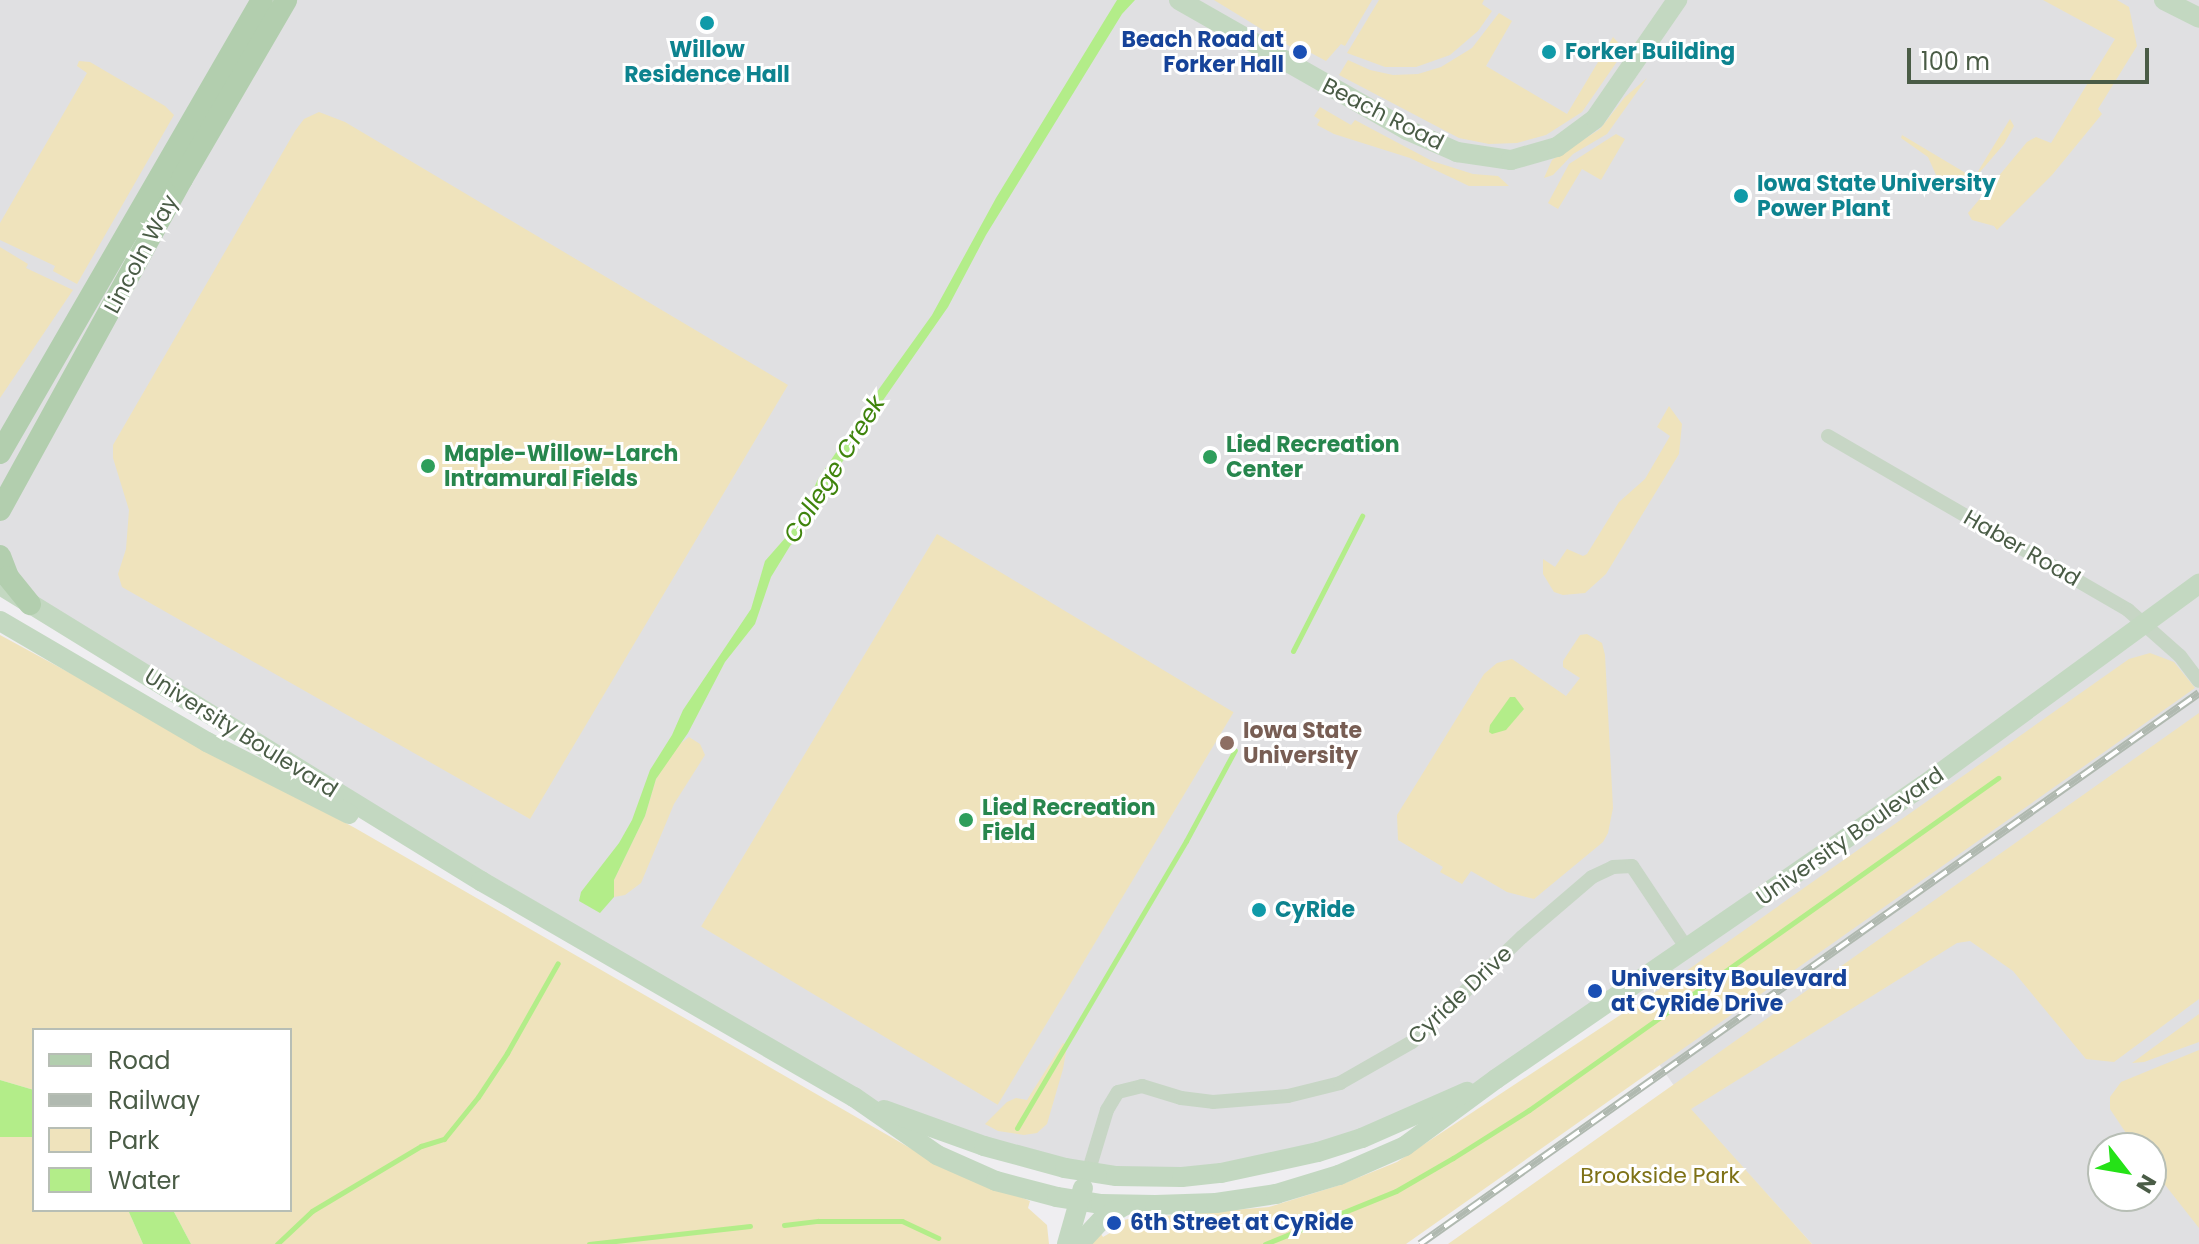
<!DOCTYPE html>
<style>
body{margin:0}
#map{position:relative;width:2199px;height:1244px;overflow:hidden;background:#efeef1;font-family:Poppins,sans-serif}
div>[style]{position:absolute}
[style*='--x']{left:calc(var(--x)*1px);top:calc(var(--y)*1px);width:calc(var(--w)*1px);rotate:calc(var(--a)*1deg)}
.education>*{inset:0;background:#e0e0e2}
.green>*{inset:0;background:#efe3bc;transform-origin:0 0}
.water>*{inset:0;background:#b3ed89}
.stream>*{height:5px;margin:-2.5px;padding:0 2.5px;transform-origin:2.5px;border-radius:2.5px;background:#b3ed89}
.street>*{height:14px;margin:-7px;padding:0 7px;transform-origin:7px;border-radius:7px;background:#c7d6c5}
.secondary>*{height:20px;margin:-10px;padding:0 10px;transform-origin:10px;border-radius:10px;background:#c3d8c1}
.primary>*{height:22px;margin:-11px;padding:0 11px;transform-origin:11px;border-radius:11px;background:#b2ceae}
.rail>*{height:8px;margin-top:-4px;transform-origin:0;background:repeating-linear-gradient(90deg,#fff 0 15px,#b0b9b0 0 30px);box-sizing:border-box;border-block:2px solid #b0b9b0}
.dots>*{width:22px;height:22px;translate:-50% -50%;box-sizing:border-box;border:4px solid #fff;border-radius:50%}
span{translate:-50% -50%;white-space:nowrap;text-align:center;line-height:1.15;-webkit-text-stroke:6px #fff;paint-order:stroke}
.transit-label{font-size:22px;color:#164399;font-weight:700}
.right{translate:-100% -50%;text-align:right}
.left{translate:0 -50%;text-align:left}
.culture-label{font-size:22px;color:#0d838f;font-weight:700}
.street-label{font-size:22px;color:#4a5c46}
.leisure-label{font-size:22px;color:#27864d;font-weight:700}
.education-label{font-size:22px;color:#785e54;font-weight:700}
.park-label{font-size:22px;color:#7e7116}
.water-label{font-size:24px;color:#3f840c;font-style:italic}
.legend{position:absolute;left:32px;top:1028px;width:260px;height:184px;box-sizing:border-box;background:#fff;border:2px solid #b7beb5;margin:0;padding:10px 14px;list-style:none;font-size:24px;color:#4a5c46}
.legend li{display:flex;align-items:center;gap:16px;height:40px}
.legend b{width:40px;border:2px solid #b7beb5}
.north{position:absolute;left:2087px;top:1132px;width:80px;height:80px;box-sizing:border-box;background:#fff;border:2px solid #b7beb5;border-radius:50%;rotate:121deg;font-size:22px;font-weight:700;line-height:32px;text-align:center;color:#4a5c46}
.north::after{content:'';display:block;margin:auto;width:28px;height:36px;background:#25e217;clip-path:polygon(50% 0,100% 100%,50% 72%,0 100%)}
.scale{position:absolute;left:1907px;top:48px;width:242px;height:36px;box-sizing:border-box;border:4px solid #4a5c46;border-top:0;padding-left:10px;font-size:24px;line-height:28px;white-space:nowrap;color:#4a5c46;-webkit-text-stroke:6px #fff;paint-order:stroke}
</style>
<div id="map">
<div class="education">
<i style="clip-path:polygon(evenodd,0 0,2199px 0,2199px 1244px,1812px 1244px,1690px 1109px,1615px 1000px,1496px 1079px,1318px 1152px,1116px 1176px,893px 1113px,0 585px,0 0,2103px 1148px,2151px 1148px,2151px 1196px,2103px 1196px,2103px 1148px)"></i>
</div>
<div class="green">
<i style="clip-path:polygon(1214px 0,1372px 0,1345px 46px,1341px 44px,1326px 61px,1302px 48px,1299px 52px)"></i>
<i style="clip-path:polygon(1379px 0,1484px 0,1482px 4px,1492px 11px,1478px 31px,1450px 55px,1416px 67px,1385px 67px,1347px 53px)"></i>
<i style="clip-path:polygon(2043px 0,2117px 0,2129px 7px,2137px 46px,2098px 109px,2102px 114px,2052px 175px,1997px 230px,1994px 226px,1972px 220px,1968px 213px,2027px 142px,2036px 137px,2051px 143px,2115px 39px)"></i>
<i style="clip-path:polygon(1499px 13px,1512px 21px,1486px 66px,1567px 114px,1613px 37px,1625px 50px,1582px 112px,1546px 135px,1517px 143px,1489px 144px,1459px 138px,1339px 75px,1348px 60px,1370px 70px,1393px 75px,1418px 74px,1441px 67px,1472px 48px)"></i>
<i style="clip-path:polygon(79px 61px,90px 62px,165px 106px,174px 115px,77px 284px,53px 271px,55px 266px,0 240px,0 223px,87px 73px,77px 66px)"></i>
<i style="clip-path:polygon(1647px 78px,1607px 134px,1573px 154px,1553px 175px,1544px 178px,1552px 160px,1600px 129px,1625px 97px)"></i>
<i style="clip-path:polygon(1320px 107px,1351px 125px,1355px 120px,1432px 161px,1473px 174px,1498px 176px,1509px 186px,1469px 186px,1410px 158px,1334px 134px,1317px 125px,1320px 120px,1314px 116px)"></i>
<i style="clip-path:polygon(319px 112px,345px 122px,788px 385px,530px 819px,122px 587px,118px 574px,126px 549px,129px 510px,113px 458px,113px 445px,295px 131px,304px 119px)"></i>
<i style="clip-path:polygon(2010px 119px,2014px 126px,2004px 144px,1974px 179px,1959px 190px,1941px 186px,1928px 157px,1901px 138px,1902px 135px,1974px 178px)"></i>
<i style="clip-path:polygon(1616px 134px,1625px 139px,1601px 180px,1582px 169px,1558px 209px,1548px 203px,1569px 164px)"></i>
<i style="clip-path:polygon(0 247px,28px 264px,26px 268px,73px 290px,0 398px)"></i>
<i style="clip-path:polygon(1669px 406px,1682px 424px,1679px 454px,1606px 574px,1585px 593px,1563px 595px,1554px 592px,1543px 574px,1543px 559px,1555px 567px,1567px 549px,1583px 556px,1587px 554px,1619px 502px,1645px 479px,1670px 436px,1657px 427px)"></i>
<i style="left:937px;top:534px;width:346px;height:458px;rotate:31deg"></i>
<i style="clip-path:polygon(1587px 634px,1602px 643px,1605px 655px,1613px 808px,1608px 833px,1603px 842px,1534px 899px,1507px 892px,1471px 871px,1462px 884px,1440px 872px,1443px 867px,1398px 840px,1397px 815px,1484px 674px,1497px 663px,1512px 659px,1566px 696px,1580px 678px,1563px 667px,1563px 661px,1580px 635px)"></i>
<i style="clip-path:polygon(0 635px,355px 828px,936px 1163px,1030px 1201px,1028px 1208px,1047px 1225px,1049px 1244px,191px 1244px,173px 1210px,290px 1210px,290px 1030px,34px 1030px,34px 1090px,0 1080px)"></i>
<i style="clip-path:polygon(2150px 653px,2174px 662px,2195px 688px,1406px 1244px,1089px 1244px,1099px 1231px,1103px 1237px,1115px 1230px,1113px 1223px,1128px 1219px,1269px 1207px,1340px 1185px,1397px 1162px,1672px 981px,2129px 659px)"></i>
<i style="clip-path:polygon(2199px 713px,2199px 999px,2114px 1062px,2086px 1059px,2013px 971px,1970px 941px,1957px 943px,1691px 1109px,1812px 1244px,1448px 1244px)"></i>
<i style="clip-path:polygon(689px 737px,700px 744px,705px 755px,674px 804px,641px 883px,625px 895px,614px 897px,614px 880px,645px 816px,656px 779px,676px 747px)"></i>
<i style="clip-path:polygon(2199px 1014px,2199px 1042px,2144px 1062px,2132px 1063px)"></i>
<i style="clip-path:polygon(1063px 1043px,1067px 1046px,1063px 1069px,1047px 1124px,1037px 1133px,1024px 1135px,998px 1131px,985px 1124px,1007px 1102px,1016px 1098px,1027px 1100px)"></i>
<i style="clip-path:polygon(2199px 1050px,2199px 1228px,2151px 1167px,2151px 1148px,2136px 1148px,2110px 1109px,2110px 1097px,2121px 1082px)"></i>
<i style="clip-path:polygon(11px 1135px,34px 1137px,34px 1210px,128px 1210px,143px 1244px,0 1244px,0 1137px)"></i>
</div>
<div class="water">
<i style="clip-path:polygon(1117px 0,1135px 0,1122px 14px,986px 235px,948px 307px,870px 419px,861px 414px,932px 315px,996px 198px)"></i>
<i style="clip-path:polygon(857px 421px,865px 426px,829px 483px,808px 527px,790px 546px,771px 577px,755px 624px,725px 662px,688px 733px,656px 779px,645px 816px,614px 880px,614px 897px,600px 913px,579px 901px,581px 892px,619px 843px,632px 820px,650px 770px,672px 735px,683px 710px,751px 609px,765px 561px,801px 520px,817px 481px)"></i>
<i style="clip-path:polygon(1510px 697px,1515px 697px,1524px 709px,1506px 730px,1492px 734px,1489px 732px,1490px 725px)"></i>
<i style="clip-path:polygon(0 1080px,34px 1090px,34px 1137px,0 1137px)"></i>
<i style="clip-path:polygon(128px 1210px,173px 1210px,191px 1244px,143px 1244px)"></i>
</div>
<div class="stream">
<i style="--x:857;--y:429;--w:22;--a:-56"></i>
<i style="--x:1293;--y:651;--w:152;--a:-62.9"></i>
<i style="--x:1017;--y:1128;--w:333;--a:-59.5"></i>
<i style="--x:1186;--y:841;--w:103;--a:-61.7"></i>
<i style="--x:784;--y:1225;--w:34;--a:-7"></i>
<i style="--x:818;--y:1221;--w:84;--a:0"></i>
<i style="--x:902;--y:1221;--w:40;--a:25"></i>
<i style="--x:277;--y:1244;--w:48;--a:-43.3"></i>
<i style="--x:312;--y:1211;--w:127;--a:-30.8"></i>
<i style="--x:421;--y:1146;--w:24;--a:-17"></i>
<i style="--x:444;--y:1139;--w:54;--a:-51"></i>
<i style="--x:478;--y:1097;--w:53;--a:-56.6"></i>
<i style="--x:507;--y:1053;--w:103;--a:-60.5"></i>
<i style="--x:589;--y:1244;--w:162;--a:-6.4"></i>
<i style="--x:1265;--y:1244;--w:141;--a:-22"></i>
<i style="--x:1396;--y:1191;--w:66;--a:-30.1"></i>
<i style="--x:1453;--y:1158;--w:90;--a:-32.3"></i>
<i style="--x:1529;--y:1110;--w:575;--a:-35.29"></i>
</div>
<div class="street">
<i style="--x:1828;--y:436;--w:347;--a:30.1"></i>
<i style="--x:2128;--y:610;--w:69;--a:41.5"></i>
<i style="--x:2180;--y:656;--w:31;--a:53"></i>
<i style="--x:1088;--y:1173;--w:66;--a:-73.2"></i>
<i style="--x:1107;--y:1110;--w:21;--a:-59"></i>
<i style="--x:1118;--y:1092;--w:25;--a:-14"></i>
<i style="--x:1142;--y:1086;--w:41;--a:17.1"></i>
<i style="--x:1181;--y:1098;--w:32;--a:7"></i>
<i style="--x:1213;--y:1102;--w:75;--a:-4.6"></i>
<i style="--x:1288;--y:1096;--w:54;--a:-14"></i>
<i style="--x:1340;--y:1083;--w:83;--a:-29.7"></i>
<i style="--x:1412;--y:1042;--w:152;--a:-43.7"></i>
<i style="--x:1522;--y:937;--w:92;--a:-40.6"></i>
<i style="--x:1592;--y:877;--w:23;--a:-25"></i>
<i style="--x:1613;--y:867;--w:19;--a:-3"></i>
<i style="--x:1632;--y:866;--w:101;--a:56.3"></i>
</div>
<div class="secondary">
<i style="--x:1179;--y:0;--w:262;--a:29.7"></i>
<i style="--x:1407;--y:130;--w:55;--a:23.7"></i>
<i style="--x:1457;--y:152;--w:55;--a:8.4"></i>
<i style="--x:1511;--y:160;--w:48;--a:-15.8"></i>
<i style="--x:1557;--y:147;--w:47;--a:-36.4"></i>
<i style="--x:1595;--y:119;--w:145;--a:-55.4"></i>
<i style="--x:2164;--y:0;--w:39;--a:27"></i>
<i style="--x:0;--y:585;--w:565;--a:31.61"></i>
<i style="--x:481;--y:881;--w:431;--a:30.1"></i>
<i style="--x:854;--y:1097;--w:101;--a:34.9"></i>
<i style="--x:937;--y:1155;--w:64;--a:23.8"></i>
<i style="--x:996;--y:1181;--w:63;--a:14.7"></i>
<i style="--x:1057;--y:1197;--w:45;--a:9"></i>
<i style="--x:1101;--y:1204;--w:54;--a:1.1"></i>
<i style="--x:1155;--y:1205;--w:61;--a:-1.9"></i>
<i style="--x:1216;--y:1203;--w:61;--a:-8.5"></i>
<i style="--x:1276;--y:1194;--w:66;--a:-16.8"></i>
<i style="--x:1339;--y:1175;--w:72;--a:-23.7"></i>
<i style="--x:1405;--y:1146;--w:113;--a:-36.4"></i>
<i style="--x:1496;--y:1079;--w:519;--a:-34.49"></i>
<i style="--x:1924;--y:785;--w:341;--a:-36.2"></i>
<i style="--x:0;--y:621;--w:240;--a:30.3"></i>
<i style="--x:207;--y:742;--w:159;--a:26.9"></i>
<i style="--x:884;--y:1110;--w:106;--a:19.8"></i>
<i style="--x:984;--y:1146;--w:84;--a:15.2"></i>
<i style="--x:1065;--y:1168;--w:52;--a:8.9"></i>
<i style="--x:1116;--y:1176;--w:66;--a:0.9"></i>
<i style="--x:1182;--y:1177;--w:39;--a:-6"></i>
<i style="--x:1221;--y:1173;--w:99;--a:-12.2"></i>
<i style="--x:1318;--y:1152;--w:46;--a:-17.7"></i>
<i style="--x:1362;--y:1138;--w:115;--a:-23.7"></i>
<i style="--x:1067;--y:1244;--w:58;--a:-74.1"></i>
<i style="--x:1079;--y:1244;--w:35;--a:-47"></i>
<i style="--x:1103;--y:1218;--w:24;--a:-30"></i>
</div>
<div class="primary">
<i style="--x:0;--y:453;--w:523;--a:-59.96"></i>
<i style="--x:0;--y:510;--w:378;--a:-61.2"></i>
<i style="--x:182;--y:179;--w:207;--a:-59.8"></i>
<i style="--x:0;--y:556;--w:22;--a:69"></i>
<i style="--x:8;--y:577;--w:35;--a:51"></i>
</div>
<div class="rail">
<i style="--x:1420;--y:1244;--w:954;--a:-35.27"></i>
</div>
<div class="dots">
<i style="left:707px;top:23px;background:#0f9aa8"></i>
<i style="left:1300px;top:52px;background:#1a4fb4"></i>
<i style="left:1549px;top:52px;background:#0f9aa8"></i>
<i style="left:1741px;top:196px;background:#0f9aa8"></i>
<i style="left:1210px;top:457px;background:#2e9e5b"></i>
<i style="left:428px;top:466px;background:#2e9e5b"></i>
<i style="left:1227px;top:743px;background:#8d6e63"></i>
<i style="left:966px;top:820px;background:#2e9e5b"></i>
<i style="left:1259px;top:910px;background:#0f9aa8"></i>
<i style="left:1595px;top:991px;background:#1a4fb4"></i>
<i style="left:1114px;top:1223px;background:#1a4fb4"></i>
</div>
<div class="transit-label">
<span class="right" style="left:1284px;top:52px">Beach Road at<br>Forker Hall</span>
<span class="left" style="left:1611px;top:991px">University Boulevard<br>at CyRide Drive</span>
<span class="left" style="left:1130px;top:1223px">6th Street at CyRide</span>
</div>
<div class="culture-label">
<span style="left:707px;top:62px">Willow<br>Residence Hall</span>
<span class="left" style="left:1565px;top:52px">Forker Building</span>
<span class="left" style="left:1757px;top:196px">Iowa State University<br>Power Plant</span>
<span class="left" style="left:1275px;top:910px">CyRide</span>
</div>
<div class="street-label">
<span style="left:1383px;top:114px;rotate:27deg">Beach Road</span>
<span style="left:141px;top:254px;rotate:-62deg">Lincoln Way</span>
<span style="left:2022px;top:548px;rotate:30deg">Haber Road</span>
<span style="left:241px;top:733px;rotate:32deg">University Boulevard</span>
<span style="left:1850px;top:836px;rotate:-35deg">University Boulevard</span>
<span style="left:1460px;top:995px;rotate:-43deg">Cyride Drive</span>
</div>
<div class="leisure-label">
<span class="left" style="left:1226px;top:457px">Lied Recreation<br>Center</span>
<span class="left" style="left:444px;top:466px">Maple-Willow-Larch<br>Intramural Fields</span>
<span class="left" style="left:982px;top:820px">Lied Recreation<br>Field</span>
</div>
<div class="education-label">
<span class="left" style="left:1243px;top:743px">Iowa State<br>University</span>
</div>
<div class="park-label">
<span style="left:1660px;top:1176px">Brookside Park</span>
</div>
<div class="water-label">
<span style="left:834px;top:469px;rotate:-58deg">College Creek</span>
</div>
<ul class="legend">
<li><b style="height:10px;background:#b2ceae"></b>Road</li>
<li><b style="height:10px;background:#b0b9b0"></b>Railway</li>
<li><b style="height:22px;background:#efe3bc"></b>Park</li>
<li><b style="height:22px;background:#b3ed89"></b>Water</li>
</ul>
<div class="north">N</div>
<div class="scale">100 m</div>
</div>
